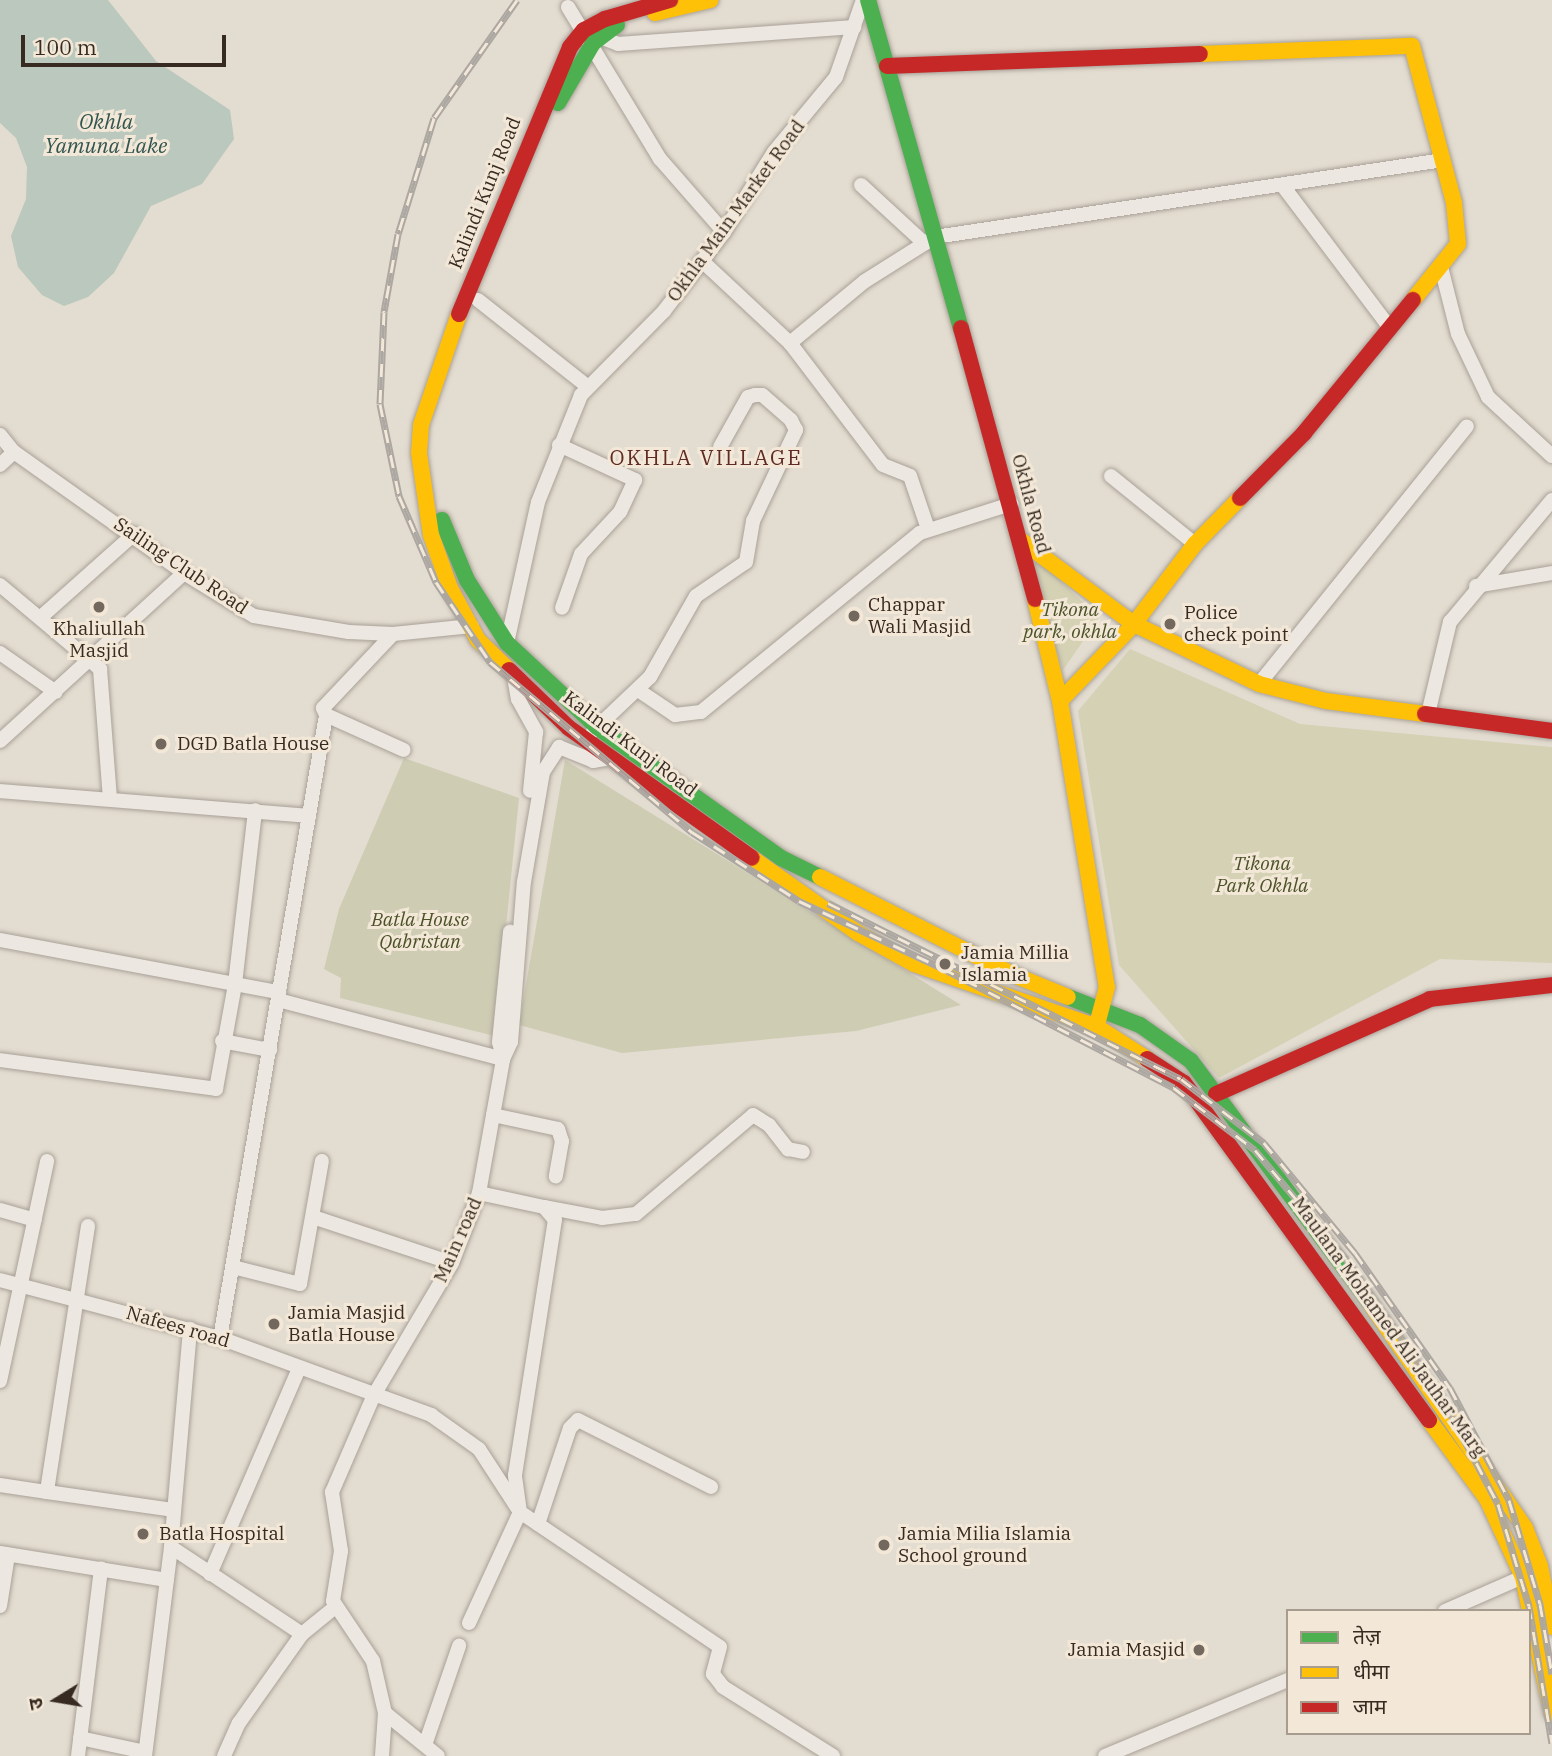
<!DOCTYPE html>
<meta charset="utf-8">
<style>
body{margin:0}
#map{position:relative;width:1552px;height:1756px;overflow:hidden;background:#e3dcd0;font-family:"IBM Plex Serif","Noto Sans Devanagari",serif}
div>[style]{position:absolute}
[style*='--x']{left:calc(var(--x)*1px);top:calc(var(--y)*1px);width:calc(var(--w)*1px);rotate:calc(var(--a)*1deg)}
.green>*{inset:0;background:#d4d1b4}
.cemetery>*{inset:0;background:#ceccb3}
.water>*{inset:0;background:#bac8be}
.roads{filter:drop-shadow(0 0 2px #a9a198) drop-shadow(0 0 2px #a9a198)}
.street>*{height:14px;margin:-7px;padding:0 7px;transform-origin:7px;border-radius:7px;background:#ece8e1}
.fast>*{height:16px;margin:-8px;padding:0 8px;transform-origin:8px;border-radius:8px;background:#4caf50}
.slow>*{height:16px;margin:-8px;padding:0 8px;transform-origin:8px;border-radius:8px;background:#ffc107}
.jam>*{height:16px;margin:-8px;padding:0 8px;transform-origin:8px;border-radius:8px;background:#c62828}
.rail>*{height:7px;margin-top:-3.5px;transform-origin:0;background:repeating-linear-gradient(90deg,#f3e8d7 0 13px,#aca7a1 0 26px);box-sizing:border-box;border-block:2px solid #aca7a1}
.dots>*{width:19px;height:19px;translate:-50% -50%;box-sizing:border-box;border:4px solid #f3e8d7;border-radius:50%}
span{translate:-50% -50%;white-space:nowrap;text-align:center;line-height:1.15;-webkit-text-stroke:6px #f3e8d7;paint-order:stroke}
.street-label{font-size:19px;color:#372a21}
.poi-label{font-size:19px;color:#372a21}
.left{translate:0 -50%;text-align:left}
.right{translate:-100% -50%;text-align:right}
.park-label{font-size:19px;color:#4b5229;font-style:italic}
.water-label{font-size:21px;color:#325550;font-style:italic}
.neighbourhood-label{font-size:21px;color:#602b24;letter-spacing:2px}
.legend{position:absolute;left:1286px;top:1609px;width:245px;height:126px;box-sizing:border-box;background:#f3e8d7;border:2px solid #a89c8e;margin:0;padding:9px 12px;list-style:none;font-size:21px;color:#372a21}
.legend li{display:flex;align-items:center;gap:14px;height:35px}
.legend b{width:35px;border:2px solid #a89c8e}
.north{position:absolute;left:21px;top:1665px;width:70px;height:70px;-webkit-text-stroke:5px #f3e8d7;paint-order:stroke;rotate:259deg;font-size:19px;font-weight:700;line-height:28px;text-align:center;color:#372a21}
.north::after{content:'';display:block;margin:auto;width:24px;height:32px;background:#372a21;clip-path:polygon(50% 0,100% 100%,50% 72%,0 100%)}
.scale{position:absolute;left:21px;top:35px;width:205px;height:32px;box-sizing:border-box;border:4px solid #372a21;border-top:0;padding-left:9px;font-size:21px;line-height:24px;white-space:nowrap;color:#372a21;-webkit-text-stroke:5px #f3e8d7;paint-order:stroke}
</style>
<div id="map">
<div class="green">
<i style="clip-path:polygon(1039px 560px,1099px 618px,1063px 670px,1029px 571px)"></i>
<i style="clip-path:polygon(1130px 649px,1300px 724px,1552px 747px,1552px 963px,1440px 959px,1219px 1078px,1119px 965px,1078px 711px)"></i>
</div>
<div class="cemetery">
<i style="clip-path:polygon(404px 758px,519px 798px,495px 1036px,340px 998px,341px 978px,324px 969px,339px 909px)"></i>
<i style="clip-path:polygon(565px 760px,961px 1005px,856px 1031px,622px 1053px,519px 1025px)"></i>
</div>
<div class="water">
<i style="clip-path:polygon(0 0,108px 0,156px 61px,230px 110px,234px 139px,202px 184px,151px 206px,114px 273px,88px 297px,64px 306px,42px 295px,18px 267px,11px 236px,26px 199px,27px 167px,16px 138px,0 123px)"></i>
</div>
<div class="roads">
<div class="street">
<i style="--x:568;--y:7;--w:178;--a:58.8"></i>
<i style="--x:660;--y:159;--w:97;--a:48.8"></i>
<i style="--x:600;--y:37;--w:19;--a:21"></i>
<i style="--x:618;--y:44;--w:237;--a:-4.1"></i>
<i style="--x:861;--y:185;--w:84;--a:42.6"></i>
<i style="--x:1283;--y:186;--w:178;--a:53"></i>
<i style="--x:702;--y:261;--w:120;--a:43"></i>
<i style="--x:790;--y:343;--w:153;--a:52.7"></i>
<i style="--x:883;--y:465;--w:29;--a:22"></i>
<i style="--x:910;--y:476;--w:56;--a:71.2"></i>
<i style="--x:1441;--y:267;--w:69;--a:75.8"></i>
<i style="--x:1458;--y:334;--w:70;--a:64.5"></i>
<i style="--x:1488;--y:397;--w:87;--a:42.7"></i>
<i style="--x:478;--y:300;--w:140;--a:38.3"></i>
<i style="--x:790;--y:343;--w:97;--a:-39.6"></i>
<i style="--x:865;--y:281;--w:83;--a:-32.2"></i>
<i style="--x:935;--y:237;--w:514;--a:-8.62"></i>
<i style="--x:0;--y:435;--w:22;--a:51"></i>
<i style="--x:14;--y:452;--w:209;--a:35.4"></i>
<i style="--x:184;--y:573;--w:82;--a:31.6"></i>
<i style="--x:254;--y:616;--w:96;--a:9.6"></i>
<i style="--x:349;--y:632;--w:44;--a:2.6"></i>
<i style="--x:393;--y:634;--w:79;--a:-5.8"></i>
<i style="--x:559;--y:445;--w:84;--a:24.7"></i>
<i style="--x:635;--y:480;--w:35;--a:115"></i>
<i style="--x:620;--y:512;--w:57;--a:132.9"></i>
<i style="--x:581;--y:554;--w:57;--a:109.4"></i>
<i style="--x:0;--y:465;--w:19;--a:-43"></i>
<i style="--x:1111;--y:476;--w:108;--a:39"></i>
<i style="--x:0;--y:585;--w:131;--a:40"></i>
<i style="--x:100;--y:669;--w:129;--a:85.6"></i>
<i style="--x:1476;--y:586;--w:77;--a:-9.7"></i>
<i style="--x:41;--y:617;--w:125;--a:-41.7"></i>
<i style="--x:393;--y:634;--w:102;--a:133.4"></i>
<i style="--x:323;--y:708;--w:8;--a:67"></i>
<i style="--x:326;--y:715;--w:85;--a:24.2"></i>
<i style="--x:507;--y:643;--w:144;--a:-77.6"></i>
<i style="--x:538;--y:502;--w:115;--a:-68.1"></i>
<i style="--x:581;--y:395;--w:118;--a:-45.3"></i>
<i style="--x:664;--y:311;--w:99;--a:-52.8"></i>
<i style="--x:724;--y:232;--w:94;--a:-58"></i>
<i style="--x:774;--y:152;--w:97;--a:-50.4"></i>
<i style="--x:836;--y:77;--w:82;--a:-70.7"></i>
<i style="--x:0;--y:653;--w:68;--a:34.9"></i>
<i style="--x:514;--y:677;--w:22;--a:80"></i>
<i style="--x:518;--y:699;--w:38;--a:61"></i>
<i style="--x:536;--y:732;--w:59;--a:95.8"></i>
<i style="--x:1259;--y:684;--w:331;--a:-51.1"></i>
<i style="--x:638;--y:690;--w:45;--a:34"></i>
<i style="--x:675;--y:715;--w:26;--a:-7"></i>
<i style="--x:701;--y:712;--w:283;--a:-39.3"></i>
<i style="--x:920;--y:533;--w:96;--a:-17.7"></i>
<i style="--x:1428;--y:714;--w:95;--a:-76.6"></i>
<i style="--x:1450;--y:622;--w:159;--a:-50.1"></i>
<i style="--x:593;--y:731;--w:79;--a:-43.5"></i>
<i style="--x:650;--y:677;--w:93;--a:-60.4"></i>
<i style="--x:696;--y:596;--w:60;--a:-34.2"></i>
<i style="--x:746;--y:562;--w:42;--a:-80.3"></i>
<i style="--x:753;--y:521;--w:101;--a:-64.7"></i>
<i style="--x:796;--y:430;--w:11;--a:-117"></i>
<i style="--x:791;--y:420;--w:38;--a:-139"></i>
<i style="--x:762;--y:395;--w:7;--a:180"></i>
<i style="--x:755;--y:395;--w:7;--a:164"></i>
<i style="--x:748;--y:397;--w:57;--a:119.2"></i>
<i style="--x:0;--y:741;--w:249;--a:-42.4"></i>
<i style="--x:0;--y:791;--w:310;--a:4.6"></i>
<i style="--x:0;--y:940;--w:284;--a:10.6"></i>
<i style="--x:278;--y:1000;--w:233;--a:14.7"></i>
<i style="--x:222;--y:1041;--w:49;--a:10.6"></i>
<i style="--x:503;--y:1059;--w:17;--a:-103"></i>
<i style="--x:499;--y:1042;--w:111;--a:-84.3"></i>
<i style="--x:0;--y:1060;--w:218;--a:7.6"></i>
<i style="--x:216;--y:1089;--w:107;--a:-79.7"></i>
<i style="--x:235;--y:984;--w:175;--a:-83.4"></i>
<i style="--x:493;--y:1115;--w:66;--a:12.2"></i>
<i style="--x:558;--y:1129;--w:13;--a:72"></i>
<i style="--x:562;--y:1141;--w:36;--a:100"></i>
<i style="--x:545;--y:1207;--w:58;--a:10.9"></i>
<i style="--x:602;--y:1218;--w:34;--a:-7"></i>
<i style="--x:636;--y:1214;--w:153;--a:-40.2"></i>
<i style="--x:753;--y:1115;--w:19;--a:32"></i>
<i style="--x:769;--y:1125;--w:31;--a:52"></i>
<i style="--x:788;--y:1149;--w:15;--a:11"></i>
<i style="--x:0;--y:1210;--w:36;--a:16"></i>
<i style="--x:313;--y:1217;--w:146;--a:18.3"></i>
<i style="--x:88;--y:1226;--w:269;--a:98.8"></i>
<i style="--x:47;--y:1492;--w:127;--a:8.1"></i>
<i style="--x:233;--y:1267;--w:69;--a:14.2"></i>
<i style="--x:300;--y:1284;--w:125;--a:-79.9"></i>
<i style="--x:0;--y:1280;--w:228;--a:14.8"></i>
<i style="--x:220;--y:1338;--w:225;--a:20"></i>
<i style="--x:431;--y:1415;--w:59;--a:35.3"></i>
<i style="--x:479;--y:1449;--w:75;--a:56.9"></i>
<i style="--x:520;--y:1512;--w:241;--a:34"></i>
<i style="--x:720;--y:1647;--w:28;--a:105"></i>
<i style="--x:713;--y:1674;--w:16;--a:52"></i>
<i style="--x:723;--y:1687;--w:130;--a:32.1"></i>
<i style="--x:220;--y:1338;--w:632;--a:-80.34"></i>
<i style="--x:0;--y:1381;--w:225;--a:-77.9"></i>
<i style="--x:0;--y:1485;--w:48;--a:8.5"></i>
<i style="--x:538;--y:1524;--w:101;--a:-71.6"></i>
<i style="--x:570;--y:1428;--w:11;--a:-45"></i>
<i style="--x:578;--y:1420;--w:149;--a:26.7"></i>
<i style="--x:171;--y:1547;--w:157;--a:33.6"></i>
<i style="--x:0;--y:1553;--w:169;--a:9.2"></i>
<i style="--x:210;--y:1574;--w:224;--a:-66.6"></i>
<i style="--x:0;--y:1606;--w:52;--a:-81.1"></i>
<i style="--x:1445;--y:1611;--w:85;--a:-23.6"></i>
<i style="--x:469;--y:1623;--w:122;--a:-65.3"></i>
<i style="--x:520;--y:1512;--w:37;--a:-98"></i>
<i style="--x:515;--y:1475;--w:258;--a:-81.1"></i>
<i style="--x:555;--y:1220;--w:17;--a:-130"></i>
<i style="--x:544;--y:1207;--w:66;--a:-167.8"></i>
<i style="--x:385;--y:1713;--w:68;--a:39.1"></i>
<i style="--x:80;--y:1738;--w:66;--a:12.2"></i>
<i style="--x:426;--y:1742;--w:102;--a:-71"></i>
<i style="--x:78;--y:1756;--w:189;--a:-83"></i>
<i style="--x:145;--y:1756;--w:211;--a:-82.9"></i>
<i style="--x:171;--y:1547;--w:219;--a:-85"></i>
<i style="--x:224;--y:1756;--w:36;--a:-66"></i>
<i style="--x:239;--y:1723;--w:109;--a:-54.7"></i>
<i style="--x:302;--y:1634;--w:41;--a:-39.1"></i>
<i style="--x:382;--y:1756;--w:43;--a:-86"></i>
<i style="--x:385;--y:1713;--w:53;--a:-103"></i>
<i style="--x:373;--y:1661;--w:72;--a:-123.7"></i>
<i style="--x:333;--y:1601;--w:51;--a:-80.9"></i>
<i style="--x:341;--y:1551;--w:60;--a:-98.7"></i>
<i style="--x:332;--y:1492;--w:106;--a:-66.6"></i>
<i style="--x:374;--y:1395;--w:153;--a:-59.4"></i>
<i style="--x:452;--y:1263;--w:75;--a:-68.9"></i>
<i style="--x:479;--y:1193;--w:136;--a:-79.8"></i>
<i style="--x:503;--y:1059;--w:19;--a:-65"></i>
<i style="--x:511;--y:1042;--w:161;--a:-85.4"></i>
<i style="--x:524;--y:882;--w:112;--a:-80.2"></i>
<i style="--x:543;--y:772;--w:30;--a:-57"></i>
<i style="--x:559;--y:747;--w:37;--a:22"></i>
<i style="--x:593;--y:761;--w:17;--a:-10"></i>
<i style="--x:1105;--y:1756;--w:198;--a:-22.6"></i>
</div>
<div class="fast">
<i style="--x:868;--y:0;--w:341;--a:74.2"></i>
<i style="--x:558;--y:103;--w:69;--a:-59.7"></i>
<i style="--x:593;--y:43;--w:30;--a:-37"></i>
<i style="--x:442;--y:520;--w:65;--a:67.4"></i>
<i style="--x:467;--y:580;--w:75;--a:57.6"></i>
<i style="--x:507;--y:643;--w:123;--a:43"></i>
<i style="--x:597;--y:727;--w:226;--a:35.4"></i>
<i style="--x:781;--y:858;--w:43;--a:26"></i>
<i style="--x:1068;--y:997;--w:77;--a:21.3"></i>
<i style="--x:1140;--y:1025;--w:62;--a:35.2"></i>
<i style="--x:1191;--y:1061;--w:305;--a:53.5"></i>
</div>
<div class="slow">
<i style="--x:655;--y:13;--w:57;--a:-13.1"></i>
<i style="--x:1200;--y:54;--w:212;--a:-2.2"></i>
<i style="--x:1412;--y:46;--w:163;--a:75"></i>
<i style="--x:1454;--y:203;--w:41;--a:84.4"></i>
<i style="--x:1458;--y:244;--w:72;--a:128.8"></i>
<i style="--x:459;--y:314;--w:117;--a:108.9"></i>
<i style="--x:421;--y:425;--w:28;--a:94"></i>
<i style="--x:419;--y:453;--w:83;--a:81.7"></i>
<i style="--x:431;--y:535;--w:56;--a:70.3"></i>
<i style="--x:450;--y:588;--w:59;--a:61.7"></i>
<i style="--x:478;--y:640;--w:43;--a:44.1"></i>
<i style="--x:1019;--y:539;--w:143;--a:36.5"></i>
<i style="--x:1134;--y:624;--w:139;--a:25.6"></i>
<i style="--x:1259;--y:684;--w:69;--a:14.2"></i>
<i style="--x:1326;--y:701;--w:100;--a:7.5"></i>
<i style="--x:1035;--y:599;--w:105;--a:76.2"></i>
<i style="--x:1060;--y:701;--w:290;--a:80.7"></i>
<i style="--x:1107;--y:987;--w:35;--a:105"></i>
<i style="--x:1060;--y:701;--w:107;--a:-46.1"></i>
<i style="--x:1134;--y:624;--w:101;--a:-52.7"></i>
<i style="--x:1195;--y:544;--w:64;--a:-45.6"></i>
<i style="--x:752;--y:858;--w:130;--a:35.3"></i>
<i style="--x:858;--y:933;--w:64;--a:29"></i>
<i style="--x:914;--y:964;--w:194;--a:19"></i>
<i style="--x:1097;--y:1027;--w:59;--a:32.6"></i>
<i style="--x:820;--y:877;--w:217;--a:26.8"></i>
<i style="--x:1014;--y:975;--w:58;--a:22.2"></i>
<i style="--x:1372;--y:1306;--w:270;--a:55.4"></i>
<i style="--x:1525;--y:1528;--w:41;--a:68.5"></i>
<i style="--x:1540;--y:1566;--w:62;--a:78.9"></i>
<i style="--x:1429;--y:1420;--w:98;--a:53.7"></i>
<i style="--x:1487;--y:1499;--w:86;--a:65.2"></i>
<i style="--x:1523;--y:1577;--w:139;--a:78"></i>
</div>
<div class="jam">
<i style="--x:887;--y:66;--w:313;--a:-2.2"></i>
<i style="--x:459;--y:314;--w:289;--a:-67.4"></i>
<i style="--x:570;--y:47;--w:22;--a:-51"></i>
<i style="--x:584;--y:30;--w:24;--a:-28"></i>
<i style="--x:605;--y:19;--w:68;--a:-16.3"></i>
<i style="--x:961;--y:328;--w:281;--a:74.7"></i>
<i style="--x:1240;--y:498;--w:91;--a:-45.4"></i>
<i style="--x:1304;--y:433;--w:172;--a:-50.7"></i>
<i style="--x:509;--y:670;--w:83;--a:44"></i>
<i style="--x:569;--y:728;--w:224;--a:35.4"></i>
<i style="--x:1425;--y:714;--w:128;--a:7.6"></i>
<i style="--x:1147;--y:1059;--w:44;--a:33"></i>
<i style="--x:1184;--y:1083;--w:417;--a:54"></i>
<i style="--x:1216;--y:1094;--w:234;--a:-23.9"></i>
<i style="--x:1430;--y:999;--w:123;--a:-6.5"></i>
</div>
</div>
<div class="rail">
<i style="--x:517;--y:0;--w:144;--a:125.1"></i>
<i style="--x:434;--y:118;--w:121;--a:107.2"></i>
<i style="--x:398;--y:234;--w:79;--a:100.2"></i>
<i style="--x:384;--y:312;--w:92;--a:92.5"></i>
<i style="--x:380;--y:404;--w:94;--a:78.3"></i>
<i style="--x:399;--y:496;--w:94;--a:66.7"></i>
<i style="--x:436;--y:582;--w:97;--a:56"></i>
<i style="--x:490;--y:662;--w:264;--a:40.1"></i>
<i style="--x:692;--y:832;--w:127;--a:32.8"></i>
<i style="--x:799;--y:901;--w:158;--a:25.1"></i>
<i style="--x:942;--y:968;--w:261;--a:27.3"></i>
<i style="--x:1174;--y:1088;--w:102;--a:37.4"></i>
<i style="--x:1255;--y:1150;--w:142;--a:50.1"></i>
<i style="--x:1346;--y:1259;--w:165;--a:55.2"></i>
<i style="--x:1440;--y:1394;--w:124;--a:62.2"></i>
<i style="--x:1498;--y:1504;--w:107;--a:73.1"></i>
<i style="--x:1529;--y:1606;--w:139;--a:80.5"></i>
<i style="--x:828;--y:903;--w:394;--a:26.5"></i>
<i style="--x:1181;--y:1079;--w:105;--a:37.6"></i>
<i style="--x:1264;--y:1143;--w:143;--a:50.4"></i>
<i style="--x:1355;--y:1253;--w:165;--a:54.9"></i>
<i style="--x:1450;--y:1388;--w:127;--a:62.2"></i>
<i style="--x:1509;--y:1500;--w:109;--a:73.4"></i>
<i style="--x:1540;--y:1604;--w:71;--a:80.3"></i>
</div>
<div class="dots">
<i style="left:99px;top:607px;background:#73685e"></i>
<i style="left:854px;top:616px;background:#73685e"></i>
<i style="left:1170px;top:624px;background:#73685e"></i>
<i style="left:161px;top:744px;background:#73685e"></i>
<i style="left:945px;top:964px;background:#73685e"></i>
<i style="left:274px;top:1324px;background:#73685e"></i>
<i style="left:143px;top:1534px;background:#73685e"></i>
<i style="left:884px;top:1545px;background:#73685e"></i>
<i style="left:1199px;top:1650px;background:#73685e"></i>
</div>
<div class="street-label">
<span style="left:485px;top:193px;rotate:-68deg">Kalindi Kunj Road</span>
<span style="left:736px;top:211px;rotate:-54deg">Okhla Main Market Road</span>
<span style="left:1031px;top:504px;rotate:75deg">Okhla Road</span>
<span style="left:181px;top:566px;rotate:34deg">Sailing Club Road</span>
<span style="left:630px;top:744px;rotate:37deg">Kalindi Kunj Road</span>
<span style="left:458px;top:1240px;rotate:-66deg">Main road</span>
<span style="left:178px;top:1327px;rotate:16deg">Nafees road</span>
<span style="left:1389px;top:1327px;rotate:54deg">Maulana Mohamed Ali Jauhar Marg</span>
</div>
<div class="poi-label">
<span class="left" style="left:868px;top:616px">Chappar<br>Wali Masjid</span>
<span class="left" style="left:1184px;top:624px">Police<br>check point</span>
<span style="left:99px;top:640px">Khaliullah<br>Masjid</span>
<span class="left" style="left:177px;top:744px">DGD Batla House</span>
<span class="left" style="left:961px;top:964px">Jamia Millia<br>Islamia</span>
<span class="left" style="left:288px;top:1324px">Jamia Masjid<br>Batla House</span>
<span class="left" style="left:159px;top:1534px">Batla Hospital</span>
<span class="left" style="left:898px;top:1545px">Jamia Milia Islamia<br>School ground</span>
<span class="right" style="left:1185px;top:1650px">Jamia Masjid</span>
</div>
<div class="park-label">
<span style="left:1070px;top:621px">Tikona<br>park, okhla</span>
<span style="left:1262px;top:875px">Tikona<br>Park Okhla</span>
<span style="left:420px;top:931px">Batla House<br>Qabristan</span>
</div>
<div class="water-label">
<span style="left:106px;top:133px">Okhla<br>Yamuna Lake</span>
</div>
<div class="neighbourhood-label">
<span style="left:706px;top:457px">OKHLA VILLAGE</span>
</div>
<ul class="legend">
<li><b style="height:9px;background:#4caf50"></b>तेज़</li>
<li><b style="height:9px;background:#ffc107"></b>धीमा</li>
<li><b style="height:9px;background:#c62828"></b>जाम</li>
</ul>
<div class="north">उ</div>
<div class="scale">100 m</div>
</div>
